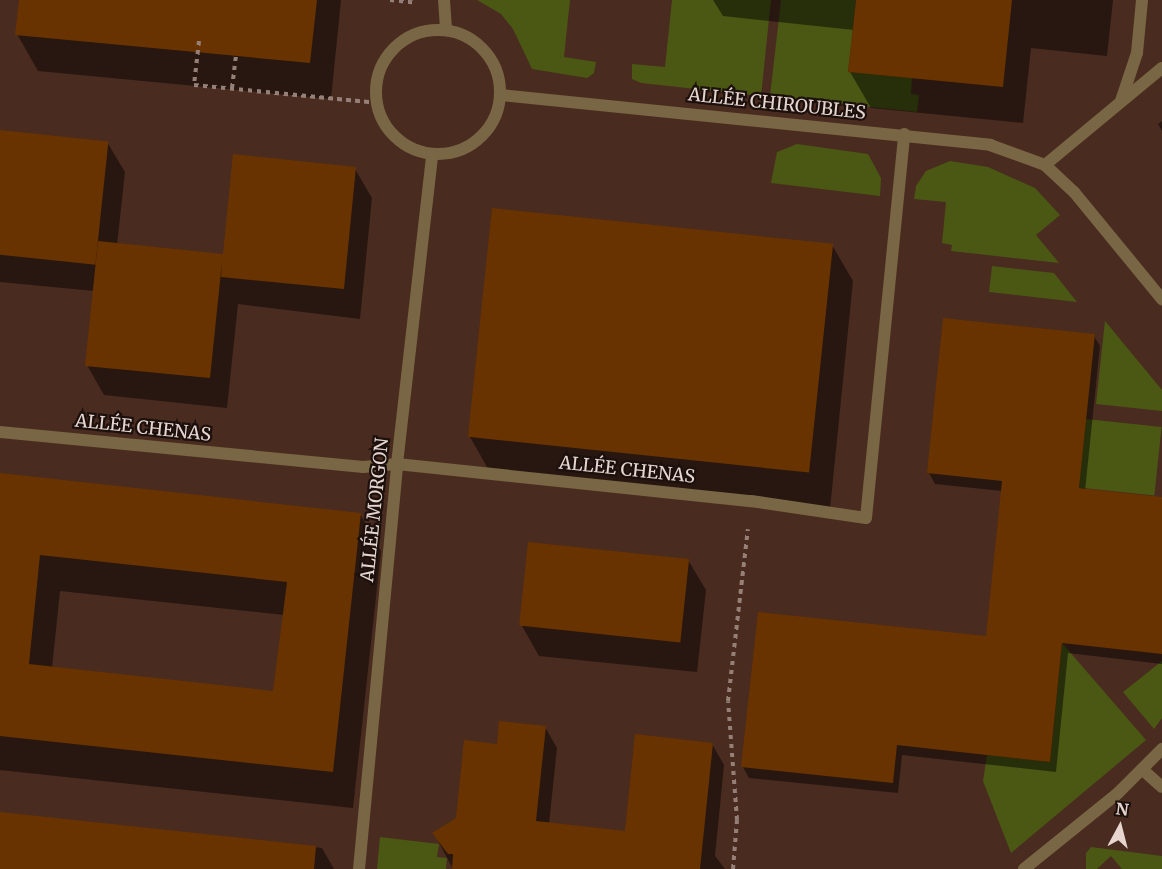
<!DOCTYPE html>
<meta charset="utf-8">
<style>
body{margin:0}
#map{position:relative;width:1162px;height:869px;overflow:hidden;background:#3c231a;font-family:Merriweather,serif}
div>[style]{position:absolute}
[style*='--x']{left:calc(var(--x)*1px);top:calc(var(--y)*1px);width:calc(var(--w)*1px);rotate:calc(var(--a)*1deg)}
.built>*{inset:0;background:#4a2b1f;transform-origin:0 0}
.green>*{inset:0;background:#4a5814;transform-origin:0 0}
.shadow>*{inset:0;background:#0007}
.building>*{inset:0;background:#693300;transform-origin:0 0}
.path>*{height:4px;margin-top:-2px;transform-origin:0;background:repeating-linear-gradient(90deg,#958078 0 4.5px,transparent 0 9px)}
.street>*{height:12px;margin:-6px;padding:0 6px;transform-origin:6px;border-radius:6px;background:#786644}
.street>.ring{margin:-6px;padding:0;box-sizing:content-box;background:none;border:12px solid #786644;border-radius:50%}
span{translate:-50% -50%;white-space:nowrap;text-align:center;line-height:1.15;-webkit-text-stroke:4.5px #1b100c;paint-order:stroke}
.street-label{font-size:18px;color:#e7d6d0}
.north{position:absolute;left:1090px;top:797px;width:60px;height:60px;-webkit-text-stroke:4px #1b100c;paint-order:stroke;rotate:7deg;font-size:16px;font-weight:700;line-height:24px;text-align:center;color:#e7d6d0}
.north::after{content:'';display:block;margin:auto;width:21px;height:27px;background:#e7d6d0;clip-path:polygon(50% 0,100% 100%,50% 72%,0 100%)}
</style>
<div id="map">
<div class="built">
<i style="left:0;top:0;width:1162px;height:869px"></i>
</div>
<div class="green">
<i style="clip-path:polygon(477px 0,570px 0,564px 57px,596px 62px,594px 73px,587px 78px,532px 69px,513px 29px,501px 14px)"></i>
<i style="clip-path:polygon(672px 0,771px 0,761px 96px,641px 83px,632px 79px,632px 64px,665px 67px)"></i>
<i style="clip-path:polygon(781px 0,856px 0,848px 72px,912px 78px,911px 94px,919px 95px,917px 112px,770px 96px)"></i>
<i style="clip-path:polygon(797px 144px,868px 154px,881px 178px,880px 196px,771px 183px,777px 152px)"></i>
<i style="clip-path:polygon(950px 161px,988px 167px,1035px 188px,1060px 215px,1036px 235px,1059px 263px,951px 251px,952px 245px,942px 243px,946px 202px,914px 199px,916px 186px,926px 171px)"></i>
<i style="clip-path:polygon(992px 266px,1054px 273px,1077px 302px,989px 292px)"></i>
<i style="clip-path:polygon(1105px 321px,1162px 390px,1162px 411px,1096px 404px)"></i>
<i style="left:1086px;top:419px;width:76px;height:69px;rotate:6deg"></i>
<i style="clip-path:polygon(1062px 643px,1146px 740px,1011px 853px,983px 781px,987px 755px,1050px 762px)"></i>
<i style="clip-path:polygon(1162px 661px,1162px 718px,1154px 729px,1123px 692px)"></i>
<i style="clip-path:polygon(380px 837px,439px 844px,437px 857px,447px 858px,446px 869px,377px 869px)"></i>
<i style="clip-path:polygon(1091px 847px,1162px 856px,1162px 869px,1122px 869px,1111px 856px,1097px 869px,1086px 869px,1086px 853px)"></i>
</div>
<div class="shadow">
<i style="clip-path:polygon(20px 0,341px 0,331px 99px,38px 71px,17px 34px)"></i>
<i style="clip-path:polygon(713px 0,1113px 0,1107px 56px,1031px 48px,1023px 123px,871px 108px,850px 72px,854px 30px,723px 16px)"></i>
<i style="clip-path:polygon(1162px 121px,1162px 131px,1158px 124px)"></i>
<i style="clip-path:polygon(0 132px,107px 142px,125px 172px,117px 245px,224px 256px,355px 169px,372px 198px,360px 319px,238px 304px,227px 408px,104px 395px,87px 365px,94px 291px,0 282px)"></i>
<i style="clip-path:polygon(832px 245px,853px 281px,830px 509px,491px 474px,470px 437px)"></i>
<i style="clip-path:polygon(1094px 336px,1100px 346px,1085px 491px,1162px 499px,1162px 664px,1068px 653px,1056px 772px,902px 755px,898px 793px,749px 778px,743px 767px,987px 638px,1002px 491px,935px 484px,929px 473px)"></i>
<i style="clip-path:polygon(evenodd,0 475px,360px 514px,381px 551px,353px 808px,0 770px,0 475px,60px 591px,284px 615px,275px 692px,52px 668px,60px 591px)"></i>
<i style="clip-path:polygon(688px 560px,706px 590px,697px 672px,539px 656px,522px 626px)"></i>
<i style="clip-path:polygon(545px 727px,557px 748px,549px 824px,626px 832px,712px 744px,724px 765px,715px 856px,725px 869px,453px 869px,434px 833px,458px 819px,498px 745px)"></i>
<i style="clip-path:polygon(0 813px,322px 848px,334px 869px,0 869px)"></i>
</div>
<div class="building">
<i style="clip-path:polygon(19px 0,317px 0,310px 63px,15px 35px)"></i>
<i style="clip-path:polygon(856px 0,1012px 0,1003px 87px,848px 72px)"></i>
<i style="left:0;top:130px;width:109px;height:124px;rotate:6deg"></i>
<i style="clip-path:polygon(233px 154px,356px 167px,344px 289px,221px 277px,222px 262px,210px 378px,85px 366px,98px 241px,223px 254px)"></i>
<i style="left:492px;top:208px;width:343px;height:230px;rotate:6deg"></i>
<i style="clip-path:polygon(943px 318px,1095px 334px,1079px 488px,1162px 497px,1162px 654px,1062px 643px,1050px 762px,897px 745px,893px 783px,741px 767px,758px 612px,986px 636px,1002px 481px,927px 473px)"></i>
<i style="clip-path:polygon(evenodd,0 473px,361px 513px,333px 772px,0 736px,0 473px,40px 555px,287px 582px,273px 691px,29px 664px,40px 555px)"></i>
<i style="left:528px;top:542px;width:162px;height:84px;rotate:6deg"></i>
<i style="clip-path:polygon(499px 721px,546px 726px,536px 821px,625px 831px,635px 734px,713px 743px,700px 869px,452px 869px,453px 854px,448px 854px,432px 833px,456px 818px,464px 740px,497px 744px)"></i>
<i style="clip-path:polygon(0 812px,316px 846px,314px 869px,0 869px)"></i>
</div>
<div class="path">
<i style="--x:390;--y:0;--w:27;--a:6"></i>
<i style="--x:199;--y:41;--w:44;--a:96.5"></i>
<i style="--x:194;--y:85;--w:183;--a:5.6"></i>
<i style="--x:232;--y:88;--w:33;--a:-83"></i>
<i style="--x:733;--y:869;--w:49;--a:-85.3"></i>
<i style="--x:737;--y:820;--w:119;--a:-94.3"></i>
<i style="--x:728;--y:701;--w:173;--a:-83.4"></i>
</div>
<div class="street">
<i style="--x:444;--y:0;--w:30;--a:86"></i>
<i class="ring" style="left:376px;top:30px;width:112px;height:112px"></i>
<i style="--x:501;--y:95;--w:492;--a:5.8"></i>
<i style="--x:990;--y:145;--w:59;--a:20"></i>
<i style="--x:1045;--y:165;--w:40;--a:43"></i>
<i style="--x:1074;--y:192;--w:139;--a:50.6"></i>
<i style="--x:1121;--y:101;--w:51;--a:-71.6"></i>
<i style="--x:1137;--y:53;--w:53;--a:-84.6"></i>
<i style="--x:1045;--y:165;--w:152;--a:-39.7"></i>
<i style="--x:0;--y:432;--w:365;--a:5.5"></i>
<i style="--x:363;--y:467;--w:34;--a:-5"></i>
<i style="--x:397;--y:464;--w:356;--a:6"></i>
<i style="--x:751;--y:501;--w:116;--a:8.4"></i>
<i style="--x:866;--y:518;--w:386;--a:-84.3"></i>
<i style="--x:1143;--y:770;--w:25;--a:42"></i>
<i style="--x:359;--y:869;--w:407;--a:-84.6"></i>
<i style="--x:397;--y:464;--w:311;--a:-83.5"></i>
<i style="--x:1024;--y:869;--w:119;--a:-38.9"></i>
<i style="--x:1117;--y:794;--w:64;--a:-45"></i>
</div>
<div class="street-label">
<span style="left:777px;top:104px;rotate:6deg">ALLÉE CHIROUBLES</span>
<span style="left:143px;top:428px;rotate:6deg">ALLÉE CHENAS</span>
<span style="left:627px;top:470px;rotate:6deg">ALLÉE CHENAS</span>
<span style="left:375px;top:510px;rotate:-84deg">ALLÉE MORGON</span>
</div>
<div class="north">N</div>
</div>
